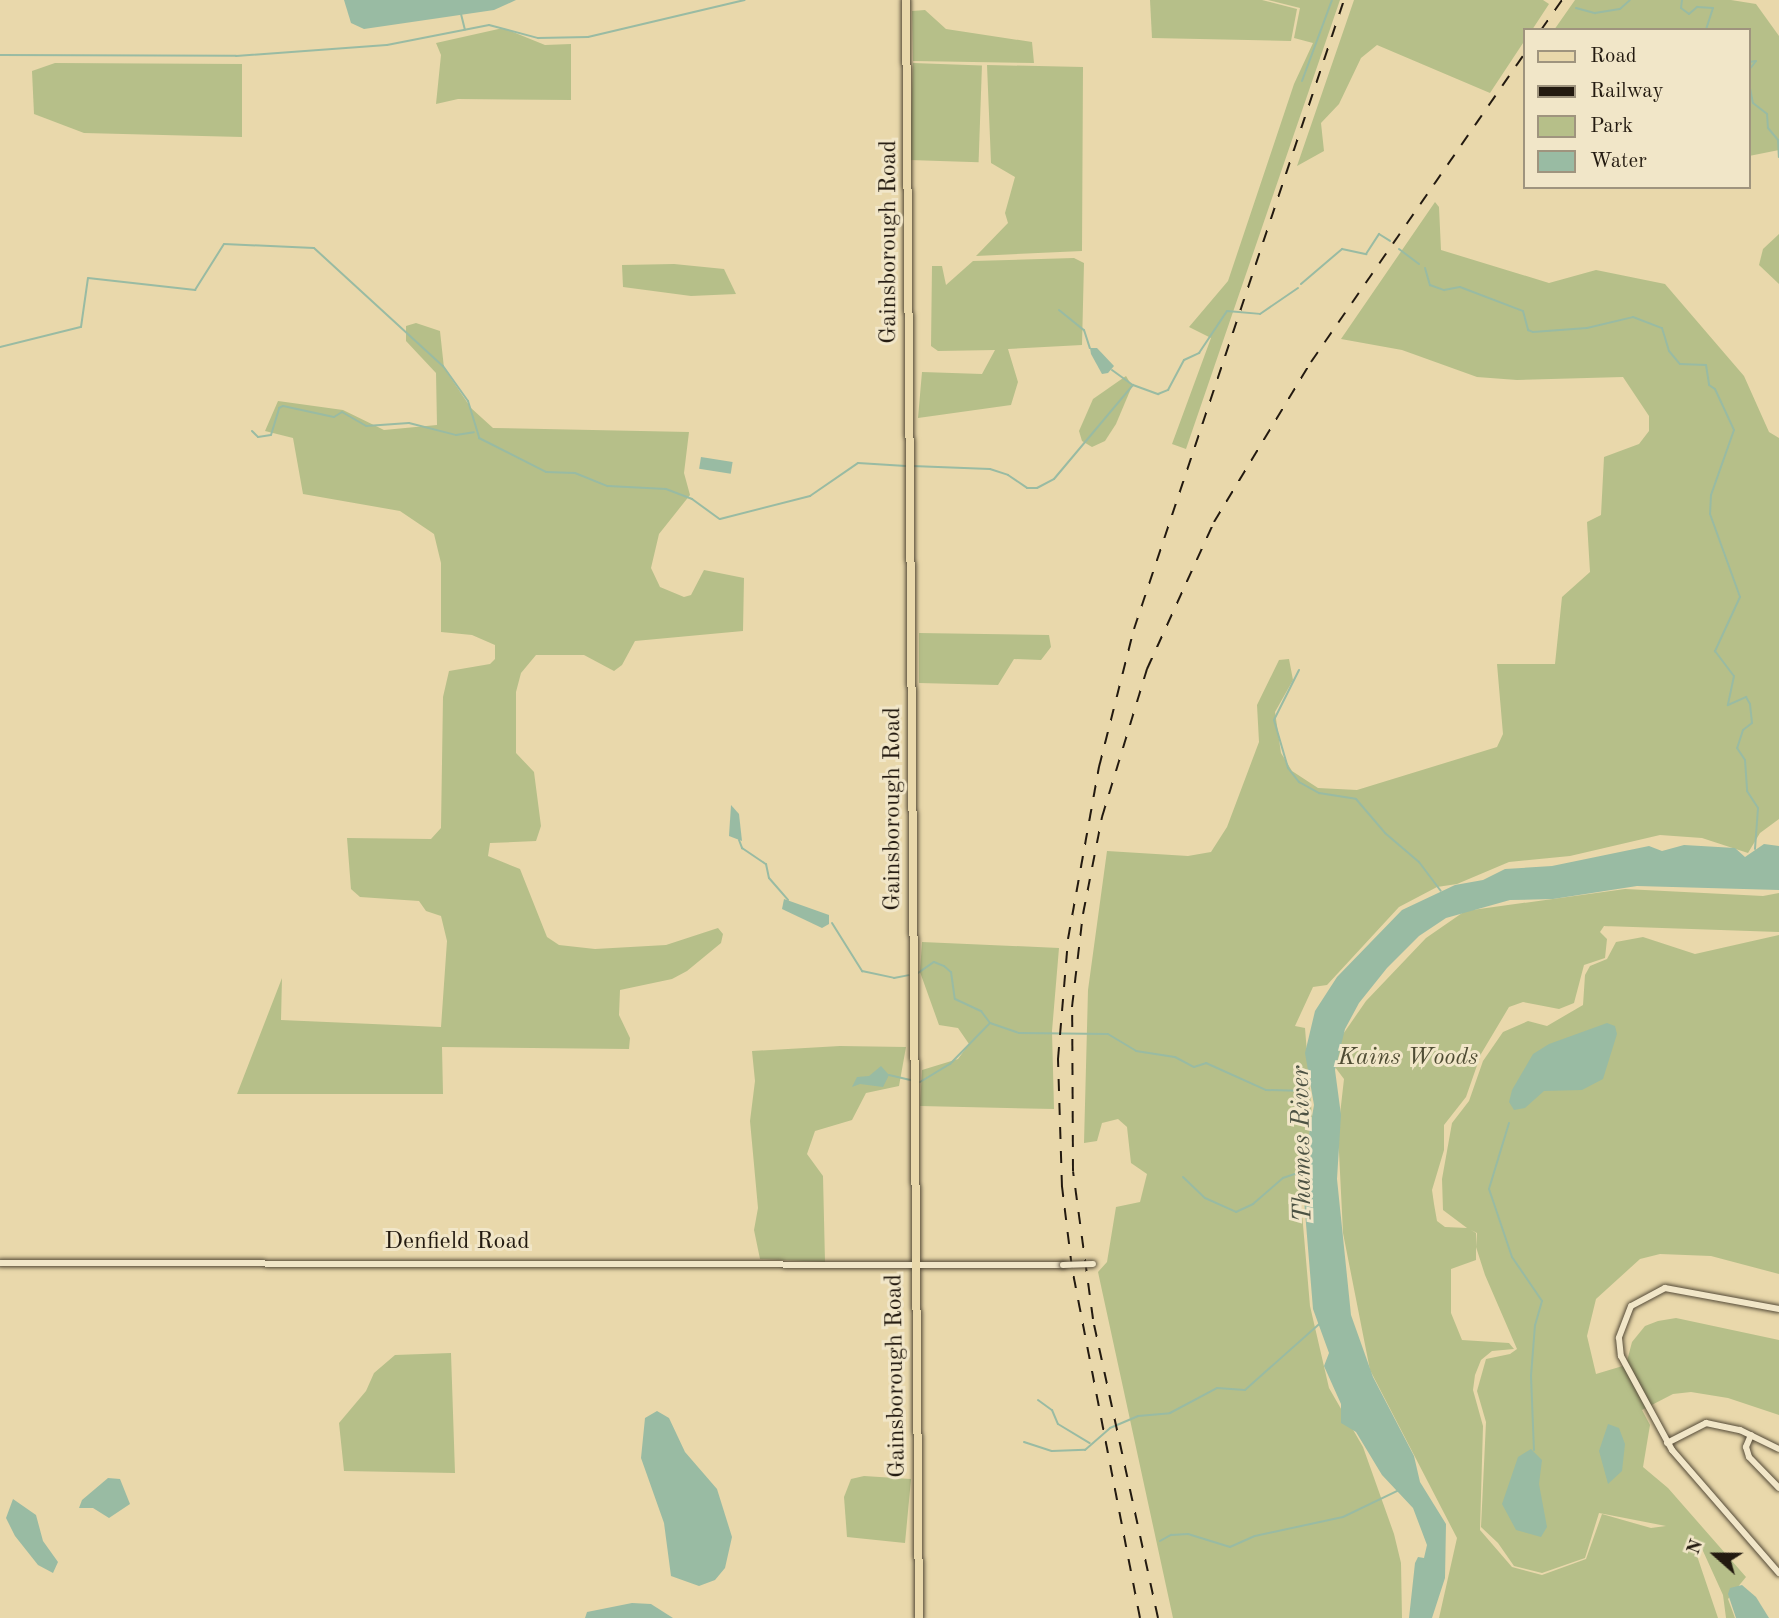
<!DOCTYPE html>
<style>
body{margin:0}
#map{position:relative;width:1779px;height:1618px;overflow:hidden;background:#e9d8ab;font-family:"Old Standard TT",serif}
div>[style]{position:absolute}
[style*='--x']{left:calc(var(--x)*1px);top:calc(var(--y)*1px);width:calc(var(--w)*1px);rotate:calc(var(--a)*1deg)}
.green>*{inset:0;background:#b6bf89;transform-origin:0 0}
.water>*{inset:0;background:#99bba3;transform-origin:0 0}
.stream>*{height:2px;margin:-1px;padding:0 1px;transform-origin:1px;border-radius:1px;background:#99bba3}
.roads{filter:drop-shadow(0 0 2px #544a37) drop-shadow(0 0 2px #544a37)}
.minor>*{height:6px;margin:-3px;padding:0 3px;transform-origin:3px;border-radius:3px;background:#f1e6c8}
.major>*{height:8px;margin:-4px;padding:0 4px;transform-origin:4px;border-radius:4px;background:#e9d8ab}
.rail>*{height:2px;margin-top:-1px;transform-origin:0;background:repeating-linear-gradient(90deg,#231a10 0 12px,transparent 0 24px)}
.bridges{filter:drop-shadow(0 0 2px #544a37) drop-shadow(0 0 2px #544a37)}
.minor-bridge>*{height:6px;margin:-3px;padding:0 3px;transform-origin:3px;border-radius:3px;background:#f1e6c8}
span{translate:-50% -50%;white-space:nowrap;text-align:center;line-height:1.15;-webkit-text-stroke:6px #f1e6c8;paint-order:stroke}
.street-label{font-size:24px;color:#231a10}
.park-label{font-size:24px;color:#4f4c34;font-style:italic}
.water-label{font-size:26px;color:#4c5243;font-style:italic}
.legend{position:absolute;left:1523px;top:28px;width:228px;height:161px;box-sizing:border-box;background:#f1e6c8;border:2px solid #9f947e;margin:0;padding:9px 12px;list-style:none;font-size:21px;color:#231a10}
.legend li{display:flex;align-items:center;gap:14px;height:35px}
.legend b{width:35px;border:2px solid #9f947e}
.north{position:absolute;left:1681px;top:1520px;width:70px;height:70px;-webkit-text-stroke:5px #f1e6c8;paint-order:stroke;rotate:291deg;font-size:19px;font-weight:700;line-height:28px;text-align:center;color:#231a10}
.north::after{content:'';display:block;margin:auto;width:24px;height:32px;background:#231a10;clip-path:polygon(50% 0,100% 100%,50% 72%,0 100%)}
</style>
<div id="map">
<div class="green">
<i style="clip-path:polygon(1150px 0,1262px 0,1297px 9px,1291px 41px,1152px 38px)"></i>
<i style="clip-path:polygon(1268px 0,1340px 0,1186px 449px,1172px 444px,1211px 338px,1189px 327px,1228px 281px,1294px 84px,1313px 43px,1294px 38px,1300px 8px)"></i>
<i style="clip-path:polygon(1354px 0,1543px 0,1549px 4px,1532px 30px,1525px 30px,1525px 40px,1490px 93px,1377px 45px,1361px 58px,1339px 104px,1321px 123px,1324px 151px,1297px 166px)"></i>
<i style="clip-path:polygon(1575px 0,1731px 0,1756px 4px,1779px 36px,1779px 150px,1749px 156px,1749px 30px,1554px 30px)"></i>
<i style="clip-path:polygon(925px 10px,946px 29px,1032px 42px,1034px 63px,913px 61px,912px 11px)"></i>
<i style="clip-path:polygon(503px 28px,545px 45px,571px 44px,571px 100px,458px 99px,436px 104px,441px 55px,436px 43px)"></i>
<i style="clip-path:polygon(55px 63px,242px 64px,242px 137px,84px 133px,34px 114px,32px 71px)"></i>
<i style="left:913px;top:63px;width:69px;height:97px;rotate:2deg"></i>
<i style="clip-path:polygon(987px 65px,1083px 67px,1082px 251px,976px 256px,1008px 223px,1005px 213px,1015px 177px,991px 163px)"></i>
<i style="clip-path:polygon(1435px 202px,1439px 207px,1441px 250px,1549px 283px,1596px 270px,1665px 284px,1744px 376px,1769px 432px,1779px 438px,1779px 819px,1760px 833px,1748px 853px,1702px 838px,1660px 835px,1570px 856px,1509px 862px,1457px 884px,1437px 887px,1399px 907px,1327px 985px,1313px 987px,1295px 1026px,1305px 1028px,1312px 1117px,1300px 1190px,1310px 1306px,1329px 1388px,1363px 1447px,1394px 1534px,1401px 1563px,1402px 1618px,1173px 1618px,1098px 1272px,1107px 1262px,1116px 1207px,1140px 1202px,1147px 1174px,1131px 1163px,1127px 1127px,1118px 1119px,1102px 1123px,1097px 1141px,1084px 1143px,1088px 990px,1107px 851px,1188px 856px,1211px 852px,1227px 827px,1259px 742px,1257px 705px,1279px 660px,1289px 659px,1293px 680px,1275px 712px,1281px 753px,1292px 771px,1318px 788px,1357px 790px,1497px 747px,1503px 734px,1497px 664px,1555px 664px,1562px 597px,1590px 572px,1587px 522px,1601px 515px,1604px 457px,1639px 444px,1649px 431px,1649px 416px,1623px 377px,1517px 380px,1477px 377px,1402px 350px,1341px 339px)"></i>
<i style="clip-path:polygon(1779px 234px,1779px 284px,1759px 265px,1763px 249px)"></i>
<i style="clip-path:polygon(1074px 258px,1084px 263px,1082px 345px,1008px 349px,1018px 382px,1011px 405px,918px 418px,922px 372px,982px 374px,995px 350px,938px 351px,931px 346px,932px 266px,942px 266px,946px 285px,973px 261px)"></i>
<i style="clip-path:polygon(674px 264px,724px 269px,736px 294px,691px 296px,623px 287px,622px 265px)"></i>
<i style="clip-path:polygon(416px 323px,440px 331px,444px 368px,471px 408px,493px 428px,689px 432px,684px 473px,690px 495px,659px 534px,651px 568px,660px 587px,684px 597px,691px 595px,704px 570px,744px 578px,743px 631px,635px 641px,622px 665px,614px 671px,584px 655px,536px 655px,521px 673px,516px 692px,516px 753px,534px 772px,541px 826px,536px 841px,490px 843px,488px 856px,520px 869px,547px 937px,559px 945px,595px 949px,666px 945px,718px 928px,723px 934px,721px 943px,687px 971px,672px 979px,620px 990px,619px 1015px,630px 1038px,629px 1049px,442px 1047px,443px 1094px,237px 1094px,282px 978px,281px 1020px,441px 1027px,447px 941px,441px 916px,426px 911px,419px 901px,360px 897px,351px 889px,347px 838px,431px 839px,441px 828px,443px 697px,449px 671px,490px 664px,495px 659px,495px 645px,472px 635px,441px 632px,441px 563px,434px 534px,400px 511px,303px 494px,293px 438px,265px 431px,278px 401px,343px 410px,384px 430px,437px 425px,436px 373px,406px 341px,406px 326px)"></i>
<i style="clip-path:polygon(1126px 376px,1132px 386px,1116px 424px,1105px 441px,1092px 447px,1082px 441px,1079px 431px,1093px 399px)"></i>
<i style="clip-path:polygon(919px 633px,1049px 635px,1051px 647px,1041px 660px,1014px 659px,998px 685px,919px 683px)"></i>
<i style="clip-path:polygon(evenodd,1625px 889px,1763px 896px,1779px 893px,1779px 932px,1604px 926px,1600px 932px,1607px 939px,1605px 958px,1584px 965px,1574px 1003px,1559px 1009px,1523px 1002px,1509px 1007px,1481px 1054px,1466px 1097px,1444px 1125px,1444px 1150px,1432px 1190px,1434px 1204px,1437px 1221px,1445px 1227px,1467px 1228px,1443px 1210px,1442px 1179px,1452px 1123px,1469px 1101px,1483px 1061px,1503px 1032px,1528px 1021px,1547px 1026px,1583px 1005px,1585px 975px,1590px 966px,1607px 959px,1616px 942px,1643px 937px,1695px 954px,1779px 935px,1779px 1274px,1711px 1256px,1660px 1254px,1640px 1259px,1596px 1299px,1587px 1336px,1596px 1374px,1626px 1365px,1632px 1342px,1645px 1326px,1658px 1321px,1676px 1318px,1779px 1340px,1779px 1415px,1728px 1398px,1691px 1392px,1673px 1394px,1642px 1410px,1650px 1425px,1643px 1467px,1668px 1488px,1746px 1577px,1728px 1599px,1735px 1618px,1726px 1618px,1723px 1595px,1698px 1540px,1691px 1538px,1718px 1618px,1439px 1618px,1457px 1538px,1370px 1370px,1343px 1233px,1338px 1132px,1344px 1079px,1335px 1067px,1339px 1040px,1366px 1001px,1426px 938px,1465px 911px,1625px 889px,1471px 1230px,1477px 1233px,1476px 1247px,1485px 1275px,1517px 1349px,1510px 1354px,1486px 1359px,1477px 1391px,1486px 1422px,1481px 1527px,1498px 1543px,1514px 1566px,1542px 1573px,1585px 1558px,1599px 1513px,1666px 1526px,1651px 1528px,1602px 1514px,1586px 1559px,1542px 1575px,1512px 1567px,1480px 1530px,1483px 1426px,1473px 1390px,1475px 1375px,1481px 1360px,1492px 1351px,1514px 1349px,1509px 1343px,1462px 1340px,1451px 1313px,1451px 1269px,1476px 1260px,1476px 1233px,1471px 1230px)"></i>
<i style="clip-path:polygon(922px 942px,1059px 948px,1052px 1031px,1054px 1109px,920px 1106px,922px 1070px,958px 1059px,969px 1044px,958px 1028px,939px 1025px,920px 972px)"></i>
<i style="clip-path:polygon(840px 1046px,906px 1047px,899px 1086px,866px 1093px,852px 1120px,815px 1131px,807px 1154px,823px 1176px,825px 1262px,760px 1259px,754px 1230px,758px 1208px,750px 1121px,755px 1081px,752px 1051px)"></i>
<i style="clip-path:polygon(451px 1353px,455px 1473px,344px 1471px,339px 1423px,366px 1391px,374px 1373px,395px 1355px)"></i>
<i style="clip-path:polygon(864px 1476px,911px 1479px,905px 1543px,847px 1537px,844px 1497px,851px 1479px)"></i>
</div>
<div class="water">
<i style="clip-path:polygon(344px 0,516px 0,494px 10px,364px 29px,351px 23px)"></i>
<i style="clip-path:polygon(1097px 348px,1114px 366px,1108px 373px,1102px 374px,1091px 354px,1090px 348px)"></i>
<i style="left:701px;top:457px;width:32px;height:12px;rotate:9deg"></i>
<i style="clip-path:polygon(731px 805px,739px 814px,742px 841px,729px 836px)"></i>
<i style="clip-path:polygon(1764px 844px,1779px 846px,1779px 890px,1637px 886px,1553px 899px,1510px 900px,1446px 918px,1419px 936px,1387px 968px,1359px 1003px,1345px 1029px,1335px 1070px,1341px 1115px,1337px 1179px,1351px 1315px,1373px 1377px,1414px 1456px,1420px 1482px,1446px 1524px,1445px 1578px,1432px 1618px,1409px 1618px,1415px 1563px,1418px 1557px,1424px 1558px,1427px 1545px,1413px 1508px,1382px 1475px,1356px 1432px,1341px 1423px,1341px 1404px,1324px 1366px,1329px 1353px,1313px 1309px,1302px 1175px,1314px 1105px,1305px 1053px,1315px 1011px,1337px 977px,1402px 910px,1455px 885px,1483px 880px,1505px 869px,1552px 866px,1649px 846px,1662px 851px,1684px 845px,1735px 848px,1745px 857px)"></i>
<i style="clip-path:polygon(784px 899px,829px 915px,829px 924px,822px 928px,782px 909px)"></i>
<i style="clip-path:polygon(1607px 1023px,1615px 1026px,1617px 1034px,1603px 1079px,1582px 1090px,1544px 1091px,1525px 1108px,1514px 1110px,1509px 1102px,1512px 1090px,1533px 1054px,1549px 1044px)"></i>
<i style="clip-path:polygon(881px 1066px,889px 1075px,883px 1087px,860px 1084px,852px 1087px,857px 1077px,869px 1076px)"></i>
<i style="clip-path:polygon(657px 1411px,669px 1418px,685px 1452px,717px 1489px,732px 1537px,725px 1568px,715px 1580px,699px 1586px,671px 1576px,664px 1523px,641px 1458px,645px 1418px)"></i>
<i style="clip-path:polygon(1608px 1424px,1619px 1428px,1625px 1444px,1622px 1471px,1608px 1484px,1599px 1451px)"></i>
<i style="clip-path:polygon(1531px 1449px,1542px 1460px,1539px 1484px,1547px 1527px,1541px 1537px,1516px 1530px,1502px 1504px,1518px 1457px)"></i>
<i style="clip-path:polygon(108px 1478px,120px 1479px,130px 1504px,109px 1518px,93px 1508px,79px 1508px,82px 1500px)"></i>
<i style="clip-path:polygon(13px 1499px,36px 1515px,43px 1541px,58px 1562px,53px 1573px,38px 1565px,15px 1536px,6px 1518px)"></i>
<i style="clip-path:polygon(1742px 1585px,1756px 1597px,1769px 1618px,1736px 1618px,1728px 1594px,1730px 1588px)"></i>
<i style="clip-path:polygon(632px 1603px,651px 1604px,673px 1618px,585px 1618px,587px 1612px)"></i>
</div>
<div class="stream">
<i style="--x:1682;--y:0;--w:8;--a:97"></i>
<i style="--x:1681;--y:8;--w:10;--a:37"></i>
<i style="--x:1689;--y:14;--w:11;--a:-41"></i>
<i style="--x:1697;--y:7;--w:16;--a:4"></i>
<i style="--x:1713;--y:8;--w:23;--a:108"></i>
<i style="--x:1576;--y:8;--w:20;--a:15"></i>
<i style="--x:1595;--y:13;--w:25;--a:-9"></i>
<i style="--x:1620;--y:9;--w:13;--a:-42"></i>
<i style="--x:461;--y:14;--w:16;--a:76"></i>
<i style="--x:0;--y:55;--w:236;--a:0.2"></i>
<i style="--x:236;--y:56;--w:151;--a:-4.2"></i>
<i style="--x:387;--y:45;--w:104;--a:-11.1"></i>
<i style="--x:489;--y:25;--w:51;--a:14.9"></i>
<i style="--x:538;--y:38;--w:50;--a:-1.1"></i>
<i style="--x:588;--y:37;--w:161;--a:-13.3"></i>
<i style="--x:1749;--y:62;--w:7;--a:-8"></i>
<i style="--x:1756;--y:61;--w:11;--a:128"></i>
<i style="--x:1302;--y:81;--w:86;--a:-69.7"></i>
<i style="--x:1749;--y:83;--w:20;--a:79"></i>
<i style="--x:1753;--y:103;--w:18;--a:38"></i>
<i style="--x:1767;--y:114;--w:14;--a:86"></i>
<i style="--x:1768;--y:128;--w:16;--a:50"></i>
<i style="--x:1778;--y:140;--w:17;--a:87"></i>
<i style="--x:1399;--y:249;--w:25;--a:37"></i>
<i style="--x:1425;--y:268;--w:18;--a:74"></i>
<i style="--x:1430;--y:285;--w:15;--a:20"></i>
<i style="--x:1444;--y:290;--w:16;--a:-11"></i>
<i style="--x:1460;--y:287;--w:67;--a:20.9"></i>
<i style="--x:1523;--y:311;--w:20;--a:75"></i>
<i style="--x:1528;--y:330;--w:5;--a:22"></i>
<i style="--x:1533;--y:332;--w:54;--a:-4.2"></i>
<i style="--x:1587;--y:328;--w:47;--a:-13.4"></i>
<i style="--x:1633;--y:317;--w:31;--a:21"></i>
<i style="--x:1662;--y:328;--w:24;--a:73"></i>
<i style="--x:1669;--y:351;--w:17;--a:50"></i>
<i style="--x:1680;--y:364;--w:26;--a:2"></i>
<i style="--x:1706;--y:365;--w:20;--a:81"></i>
<i style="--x:1709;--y:385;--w:7;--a:34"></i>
<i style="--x:1715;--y:389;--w:45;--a:65.1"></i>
<i style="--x:1734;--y:430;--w:69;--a:109.5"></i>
<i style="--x:1711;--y:495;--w:19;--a:93"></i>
<i style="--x:1710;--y:514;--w:88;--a:70.1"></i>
<i style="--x:1740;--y:597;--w:60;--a:114.8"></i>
<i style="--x:1715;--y:651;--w:31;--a:53"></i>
<i style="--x:1734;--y:676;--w:30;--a:102"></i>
<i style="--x:1728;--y:705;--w:20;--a:-24"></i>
<i style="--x:1746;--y:697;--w:8;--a:60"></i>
<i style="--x:1750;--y:704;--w:19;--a:84"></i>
<i style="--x:1752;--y:723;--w:11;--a:142"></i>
<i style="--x:1743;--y:730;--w:19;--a:108"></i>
<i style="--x:1737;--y:748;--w:14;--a:56"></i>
<i style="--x:1745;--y:760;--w:31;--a:86"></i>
<i style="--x:1747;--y:791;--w:20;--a:57"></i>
<i style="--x:1758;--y:808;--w:41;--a:94.2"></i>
<i style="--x:1301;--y:284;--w:54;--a:-40.5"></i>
<i style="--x:1342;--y:249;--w:25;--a:12"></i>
<i style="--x:1366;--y:254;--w:24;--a:-57"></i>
<i style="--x:1379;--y:234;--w:13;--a:32"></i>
<i style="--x:1059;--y:310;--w:32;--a:39"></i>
<i style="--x:1084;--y:330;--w:19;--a:72"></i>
<i style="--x:0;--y:347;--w:83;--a:-13.9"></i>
<i style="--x:81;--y:327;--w:49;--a:-81.9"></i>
<i style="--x:88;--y:278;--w:108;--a:6.4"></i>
<i style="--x:195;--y:290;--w:54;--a:-57.8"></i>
<i style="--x:224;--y:244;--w:90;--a:2.5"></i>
<i style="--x:314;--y:248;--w:175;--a:42.5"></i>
<i style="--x:443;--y:366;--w:43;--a:54.5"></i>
<i style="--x:468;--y:401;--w:39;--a:73"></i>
<i style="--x:479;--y:438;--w:75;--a:26.9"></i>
<i style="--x:546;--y:472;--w:29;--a:2"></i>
<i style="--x:575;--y:473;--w:35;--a:22"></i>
<i style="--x:608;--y:486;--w:58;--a:3"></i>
<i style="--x:666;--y:489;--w:28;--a:21"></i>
<i style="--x:692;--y:499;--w:34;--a:36"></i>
<i style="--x:720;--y:519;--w:93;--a:-14.3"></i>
<i style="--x:810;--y:496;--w:58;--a:-34.5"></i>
<i style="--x:858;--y:463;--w:48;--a:3.6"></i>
<i style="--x:1112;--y:370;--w:26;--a:36"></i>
<i style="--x:1133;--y:385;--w:27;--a:20"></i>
<i style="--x:1158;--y:394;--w:11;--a:-22"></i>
<i style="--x:1168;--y:390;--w:34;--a:-62"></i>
<i style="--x:1184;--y:360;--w:17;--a:-25"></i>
<i style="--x:1199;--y:353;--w:50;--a:-56.3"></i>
<i style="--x:1227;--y:311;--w:33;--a:5"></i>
<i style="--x:1260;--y:314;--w:46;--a:-34.4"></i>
<i style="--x:252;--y:431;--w:8;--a:45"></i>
<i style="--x:258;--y:437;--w:13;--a:-9"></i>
<i style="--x:271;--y:435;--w:28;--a:-73"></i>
<i style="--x:279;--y:408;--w:4;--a:-27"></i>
<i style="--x:283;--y:406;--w:52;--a:12.2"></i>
<i style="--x:334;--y:417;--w:9;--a:-32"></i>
<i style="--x:342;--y:412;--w:28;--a:30"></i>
<i style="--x:366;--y:426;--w:43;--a:-4"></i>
<i style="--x:409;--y:423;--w:49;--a:14.3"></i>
<i style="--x:456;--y:435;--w:18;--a:-9"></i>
<i style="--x:912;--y:466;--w:78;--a:2.2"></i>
<i style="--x:990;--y:469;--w:19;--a:18"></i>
<i style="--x:1008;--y:475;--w:23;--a:34"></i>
<i style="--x:1027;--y:488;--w:10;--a:0"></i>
<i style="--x:1037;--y:488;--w:19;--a:-28"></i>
<i style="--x:1054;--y:479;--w:123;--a:-50"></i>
<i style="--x:1299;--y:670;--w:56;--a:116.6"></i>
<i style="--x:1274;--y:720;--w:50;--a:73.7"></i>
<i style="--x:1288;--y:768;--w:18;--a:52"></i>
<i style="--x:1299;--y:782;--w:23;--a:29"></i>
<i style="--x:1319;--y:793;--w:37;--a:9"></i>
<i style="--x:1356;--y:799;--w:45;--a:49.5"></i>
<i style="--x:1385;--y:833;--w:45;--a:40.5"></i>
<i style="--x:1419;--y:862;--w:36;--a:53"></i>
<i style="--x:739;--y:840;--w:9;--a:69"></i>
<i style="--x:742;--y:848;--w:29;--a:34"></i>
<i style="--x:766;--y:864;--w:14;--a:78"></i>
<i style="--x:769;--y:878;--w:29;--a:49"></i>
<i style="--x:832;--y:923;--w:57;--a:58"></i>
<i style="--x:862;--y:971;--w:33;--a:12"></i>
<i style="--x:894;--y:978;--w:15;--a:-11"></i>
<i style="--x:918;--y:973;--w:19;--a:-35"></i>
<i style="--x:934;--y:962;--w:11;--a:22"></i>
<i style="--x:944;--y:966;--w:9;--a:41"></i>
<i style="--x:951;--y:972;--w:27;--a:82"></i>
<i style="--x:955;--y:999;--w:29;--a:25"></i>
<i style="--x:981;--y:1011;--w:15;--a:53"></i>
<i style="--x:990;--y:1023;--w:31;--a:19"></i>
<i style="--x:1019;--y:1033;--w:89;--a:0.6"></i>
<i style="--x:1108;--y:1034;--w:33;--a:31"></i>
<i style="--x:1136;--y:1051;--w:39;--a:9"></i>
<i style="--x:1175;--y:1057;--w:21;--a:28"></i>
<i style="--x:1194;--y:1067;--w:13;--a:-18"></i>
<i style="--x:1206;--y:1063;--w:66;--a:24.2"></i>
<i style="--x:1266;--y:1090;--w:41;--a:1.4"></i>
<i style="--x:1307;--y:1091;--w:7;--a:63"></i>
<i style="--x:889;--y:1075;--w:23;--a:13"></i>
<i style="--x:920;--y:1082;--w:35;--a:-31"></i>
<i style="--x:950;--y:1064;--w:56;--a:-45.7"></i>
<i style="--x:1509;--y:1123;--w:69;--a:106.9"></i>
<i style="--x:1489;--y:1189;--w:72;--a:71.3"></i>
<i style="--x:1512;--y:1257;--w:53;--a:55.7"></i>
<i style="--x:1542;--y:1301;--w:25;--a:106"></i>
<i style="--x:1535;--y:1325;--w:51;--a:94.5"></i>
<i style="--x:1531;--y:1376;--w:74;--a:87.7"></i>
<i style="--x:1183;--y:1177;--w:30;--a:44"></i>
<i style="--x:1205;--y:1198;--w:34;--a:24"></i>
<i style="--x:1236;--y:1212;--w:19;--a:-25"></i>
<i style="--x:1253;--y:1204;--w:40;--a:-41"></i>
<i style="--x:1283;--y:1178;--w:21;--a:-19"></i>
<i style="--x:1038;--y:1400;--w:17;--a:36"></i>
<i style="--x:1052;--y:1410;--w:15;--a:67"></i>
<i style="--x:1058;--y:1424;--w:37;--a:31"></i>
<i style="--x:1024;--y:1442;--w:29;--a:18"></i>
<i style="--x:1052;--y:1451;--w:33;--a:-2"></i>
<i style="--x:1085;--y:1450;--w:33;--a:-41"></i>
<i style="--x:1110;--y:1428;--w:30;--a:-23"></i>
<i style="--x:1138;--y:1416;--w:32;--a:-5"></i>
<i style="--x:1170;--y:1413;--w:53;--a:-28"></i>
<i style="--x:1217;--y:1388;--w:28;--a:4"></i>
<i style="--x:1245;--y:1390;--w:99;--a:-41.7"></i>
<i style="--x:1160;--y:1541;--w:13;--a:-29"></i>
<i style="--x:1171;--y:1535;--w:17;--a:-3"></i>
<i style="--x:1188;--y:1534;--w:44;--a:17.2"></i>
<i style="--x:1230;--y:1547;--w:27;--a:-24"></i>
<i style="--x:1255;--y:1536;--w:90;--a:-12.2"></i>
<i style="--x:1343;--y:1517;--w:62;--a:-25.7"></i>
</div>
<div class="roads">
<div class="minor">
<i style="--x:0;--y:1263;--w:1063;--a:0.11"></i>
<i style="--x:1779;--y:1309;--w:116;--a:-169.6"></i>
<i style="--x:1665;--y:1288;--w:38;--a:152"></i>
<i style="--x:1631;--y:1306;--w:34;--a:111"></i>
<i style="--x:1619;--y:1338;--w:18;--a:84"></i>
<i style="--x:1621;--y:1356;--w:107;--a:61.5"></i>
<i style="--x:1672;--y:1450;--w:163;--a:49"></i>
<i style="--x:1751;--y:1435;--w:13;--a:113"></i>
<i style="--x:1746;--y:1447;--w:10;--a:73"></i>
<i style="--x:1749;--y:1457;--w:43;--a:45.9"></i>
<i style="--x:1667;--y:1443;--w:44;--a:-27.1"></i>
<i style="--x:1706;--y:1423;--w:35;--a:12"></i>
<i style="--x:1740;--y:1430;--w:43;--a:26"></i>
</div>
<div class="major">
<i style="--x:906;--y:0;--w:1618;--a:89.54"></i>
</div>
</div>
<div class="rail">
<i style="--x:1541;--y:30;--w:37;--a:-55"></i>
<i style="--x:1140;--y:1618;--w:357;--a:-101"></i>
<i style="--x:1072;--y:1268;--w:82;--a:-97"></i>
<i style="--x:1062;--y:1187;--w:128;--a:-91.8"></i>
<i style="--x:1058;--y:1059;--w:120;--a:-85.2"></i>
<i style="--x:1068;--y:939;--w:175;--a:-79.8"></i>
<i style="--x:1099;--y:767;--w:142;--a:-75.8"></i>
<i style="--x:1134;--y:629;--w:663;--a:-71.54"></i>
<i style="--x:1158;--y:1618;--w:306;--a:-102.3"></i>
<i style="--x:1093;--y:1319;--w:149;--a:-97.7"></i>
<i style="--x:1073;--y:1171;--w:164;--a:-90.3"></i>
<i style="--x:1072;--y:1007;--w:94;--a:-83.3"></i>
<i style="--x:1083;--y:914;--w:99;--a:-78.9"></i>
<i style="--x:1102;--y:817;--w:155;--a:-73.1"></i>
<i style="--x:1147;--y:669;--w:162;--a:-65.5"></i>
<i style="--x:1214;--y:522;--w:187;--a:-58.8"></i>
<i style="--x:1311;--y:362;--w:376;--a:-55.3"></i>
</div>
<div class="bridges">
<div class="minor-bridge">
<i style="--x:1063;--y:1265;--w:30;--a:-2"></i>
</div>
</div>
<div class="street-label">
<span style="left:890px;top:242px;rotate:-90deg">Gainsborough Road</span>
<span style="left:894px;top:809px;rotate:-90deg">Gainsborough Road</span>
<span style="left:457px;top:1243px">Denfield Road</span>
<span style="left:897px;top:1376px;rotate:-91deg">Gainsborough Road</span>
</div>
<div class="park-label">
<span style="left:1408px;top:1059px">Kains Woods</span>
</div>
<div class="water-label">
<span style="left:1303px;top:1144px;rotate:-91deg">Thames River</span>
</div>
<ul class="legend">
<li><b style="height:9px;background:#e9d8ab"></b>Road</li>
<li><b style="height:9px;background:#231a10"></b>Railway</li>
<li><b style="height:19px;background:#b6bf89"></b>Park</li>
<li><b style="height:19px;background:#99bba3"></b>Water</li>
</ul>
<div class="north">N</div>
</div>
